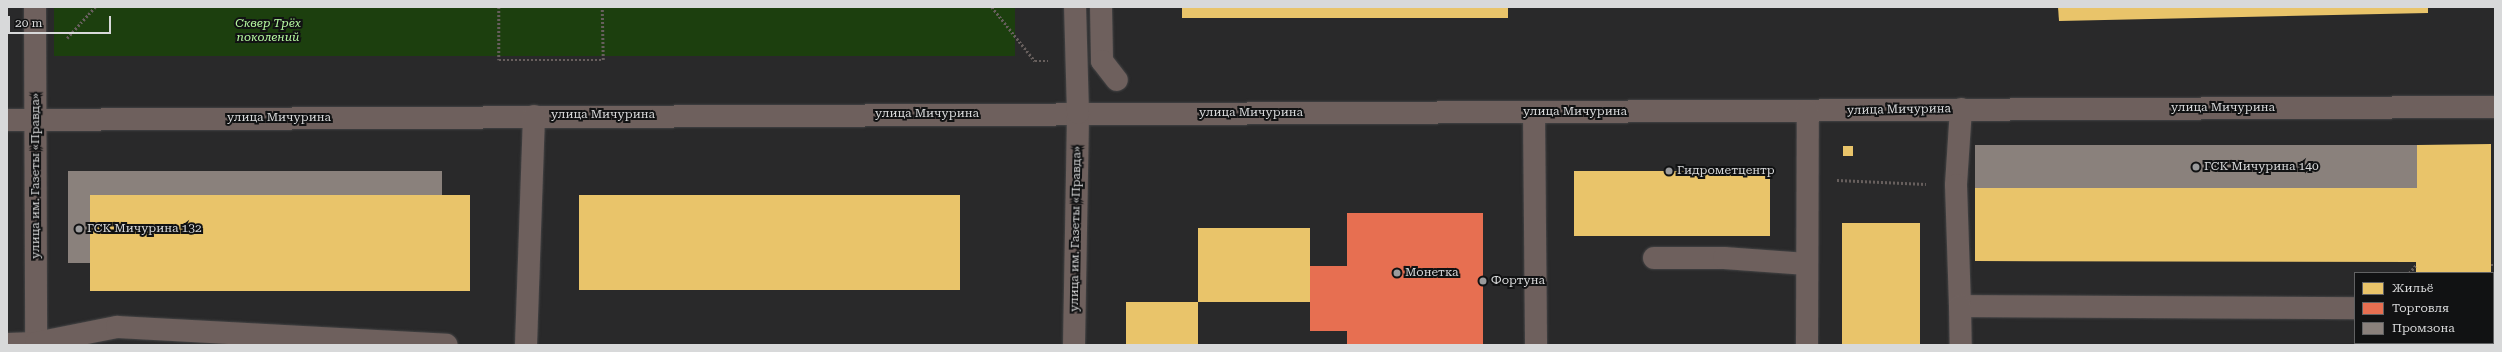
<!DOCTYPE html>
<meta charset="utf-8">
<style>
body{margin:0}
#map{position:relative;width:2502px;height:352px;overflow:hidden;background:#29292a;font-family:"Roboto Serif",serif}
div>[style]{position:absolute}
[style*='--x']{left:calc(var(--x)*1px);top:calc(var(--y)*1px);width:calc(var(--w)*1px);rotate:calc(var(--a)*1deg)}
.green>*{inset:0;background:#1c3f0e;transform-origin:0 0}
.homes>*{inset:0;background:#e9c46a;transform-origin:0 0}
.shops>*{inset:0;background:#e76f51}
.industry>*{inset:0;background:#8a817c;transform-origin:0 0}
.path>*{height:2.5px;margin-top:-1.25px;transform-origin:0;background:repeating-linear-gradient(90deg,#675f5d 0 2px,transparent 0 4px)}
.roads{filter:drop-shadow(0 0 1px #454546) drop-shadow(0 0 1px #454546)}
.minor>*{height:22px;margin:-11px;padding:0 11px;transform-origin:11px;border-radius:11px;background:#6e605d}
.dots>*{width:11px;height:11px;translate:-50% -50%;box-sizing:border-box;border:2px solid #111213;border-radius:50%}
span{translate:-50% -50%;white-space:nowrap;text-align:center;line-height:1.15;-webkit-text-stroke:4px #111213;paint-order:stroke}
.park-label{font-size:12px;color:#b6f9a1;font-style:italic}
.street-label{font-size:12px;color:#d8d9da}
.poi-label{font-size:12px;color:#d8d9da}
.left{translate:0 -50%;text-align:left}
.frame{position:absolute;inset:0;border:8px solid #d8d9da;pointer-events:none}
.legend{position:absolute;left:2354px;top:272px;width:140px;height:72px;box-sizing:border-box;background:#111213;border:1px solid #616263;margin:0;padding:5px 7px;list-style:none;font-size:12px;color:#d8d9da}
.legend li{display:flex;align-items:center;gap:8px;height:20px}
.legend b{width:20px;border:1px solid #616263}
.scale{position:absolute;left:8px;top:16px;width:103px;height:18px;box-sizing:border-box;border:2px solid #d8d9da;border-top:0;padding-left:5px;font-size:12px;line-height:14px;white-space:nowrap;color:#d8d9da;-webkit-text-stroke:3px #111213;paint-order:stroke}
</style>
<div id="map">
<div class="green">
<i style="left:54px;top:7px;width:961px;height:49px"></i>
</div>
<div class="homes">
<i style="left:1182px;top:7px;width:326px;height:11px"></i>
<i style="clip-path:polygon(2058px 7px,2428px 7px,2428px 13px,2059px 21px)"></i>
<i style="clip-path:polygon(2491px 144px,2491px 273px,2416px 273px,2416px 262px,1975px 261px,1975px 187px,2417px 188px,2417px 145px)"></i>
<i style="left:1843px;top:146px;width:10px;height:10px"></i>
<i style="left:1574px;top:171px;width:196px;height:65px"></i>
<i style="left:90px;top:195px;width:380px;height:96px"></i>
<i style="left:579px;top:195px;width:381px;height:95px"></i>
<i style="left:1920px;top:223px;width:122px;height:78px;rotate:90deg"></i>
<i style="left:1198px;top:228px;width:112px;height:74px"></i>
<i style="left:1126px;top:302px;width:72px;height:43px"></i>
<i style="left:2416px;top:343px;width:75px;height:2px"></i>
</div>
<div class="shops">
<i style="clip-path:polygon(1347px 213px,1483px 213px,1483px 345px,1347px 345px,1347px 331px,1310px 331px,1310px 266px,1347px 266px)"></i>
</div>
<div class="industry">
<i style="left:2417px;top:145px;width:43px;height:442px;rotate:90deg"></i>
<i style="clip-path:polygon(68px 171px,442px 171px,442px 195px,90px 195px,90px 263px,68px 263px)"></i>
</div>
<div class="path">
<i style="--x:499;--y:7;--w:53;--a:90"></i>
<i style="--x:499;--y:60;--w:104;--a:0"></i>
<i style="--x:603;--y:60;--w:53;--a:-91.1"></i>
<i style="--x:992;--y:7;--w:69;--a:51.5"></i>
<i style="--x:1035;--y:61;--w:13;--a:0"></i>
<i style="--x:67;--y:38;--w:42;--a:-47.9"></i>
<i style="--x:1837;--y:180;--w:89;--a:2.6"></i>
<i style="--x:2491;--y:265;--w:4;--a:0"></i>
<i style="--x:2409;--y:273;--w:11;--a:-49"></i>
</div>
<div class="roads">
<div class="minor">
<i style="--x:35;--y:7;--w:338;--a:89.8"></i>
<i style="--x:1101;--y:7;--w:54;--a:88.9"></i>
<i style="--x:1102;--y:61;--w:24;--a:52"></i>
<i style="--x:1961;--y:109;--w:76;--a:93.8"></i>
<i style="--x:1956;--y:185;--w:121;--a:88.1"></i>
<i style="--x:1960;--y:306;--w:395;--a:0.3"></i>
<i style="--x:1534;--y:112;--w:233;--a:89.5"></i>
<i style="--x:7;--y:120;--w:2488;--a:-0.3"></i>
<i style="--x:1654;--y:258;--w:70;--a:0"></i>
<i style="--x:1724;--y:258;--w:83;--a:4.1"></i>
<i style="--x:1960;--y:306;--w:39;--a:89"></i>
<i style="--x:2380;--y:343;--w:2;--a:90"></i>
<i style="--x:7;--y:344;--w:29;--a:-2"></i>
<i style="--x:36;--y:343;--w:83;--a:-11.2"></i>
<i style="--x:117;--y:327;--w:330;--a:3.1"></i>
<i style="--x:526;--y:345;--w:229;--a:-88"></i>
<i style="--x:1074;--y:345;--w:232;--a:-89"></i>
<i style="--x:1078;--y:113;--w:106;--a:-91.6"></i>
<i style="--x:1807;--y:345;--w:234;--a:-89.8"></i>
</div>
</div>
<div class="dots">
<i style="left:2196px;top:167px;background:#9b9b9c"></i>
<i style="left:1669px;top:171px;background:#9b9b9c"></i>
<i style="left:79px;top:229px;background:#9b9b9c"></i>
<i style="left:1397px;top:273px;background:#9b9b9c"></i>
<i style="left:1483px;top:281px;background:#9b9b9c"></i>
</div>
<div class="park-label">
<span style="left:268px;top:31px">Сквер Трёх<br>поколений</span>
</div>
<div class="street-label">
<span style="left:2223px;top:108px">улица Мичурина</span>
<span style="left:1899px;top:110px;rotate:-1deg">улица Мичурина</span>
<span style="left:1575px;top:112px">улица Мичурина</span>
<span style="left:1251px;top:113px">улица Мичурина</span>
<span style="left:927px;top:114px">улица Мичурина</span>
<span style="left:603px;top:115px">улица Мичурина</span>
<span style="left:279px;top:118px">улица Мичурина</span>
<span style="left:36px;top:176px;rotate:-90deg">улица им. Газеты «Правда»</span>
<span style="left:1076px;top:229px;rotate:-89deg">улица им. Газеты «Правда»</span>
</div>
<div class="poi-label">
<span class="left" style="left:2204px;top:167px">ГСК Мичурина 140</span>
<span class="left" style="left:1677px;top:171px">Гидрометцентр</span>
<span class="left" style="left:87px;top:229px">ГСК Мичурина 132</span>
<span class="left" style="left:1405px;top:273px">Монетка</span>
<span class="left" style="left:1491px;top:281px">Фортуна</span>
</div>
<div class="frame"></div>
<ul class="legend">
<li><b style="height:11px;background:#e9c46a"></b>Жильё</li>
<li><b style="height:11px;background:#e76f51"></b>Торговля</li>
<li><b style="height:11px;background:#8a817c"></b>Промзона</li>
</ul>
<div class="scale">20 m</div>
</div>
